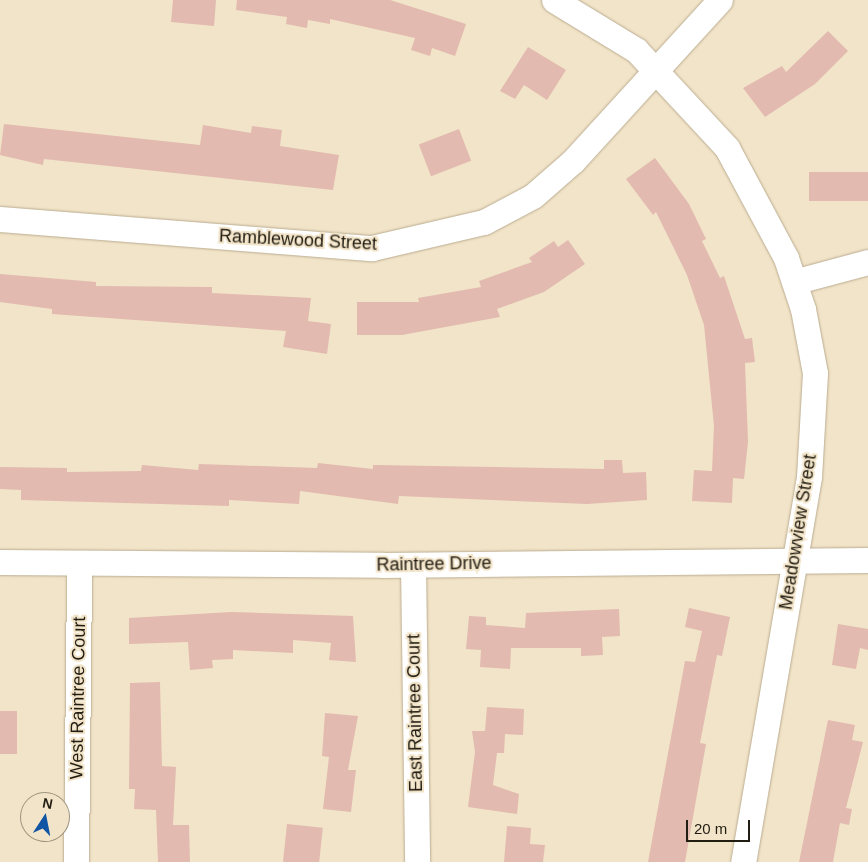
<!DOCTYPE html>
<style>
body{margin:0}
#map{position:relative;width:868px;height:862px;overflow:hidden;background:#f2e4c8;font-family:Arial,sans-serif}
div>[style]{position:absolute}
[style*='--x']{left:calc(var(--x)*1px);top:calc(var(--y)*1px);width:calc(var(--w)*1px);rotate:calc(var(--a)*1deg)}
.building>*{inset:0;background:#e2bab0;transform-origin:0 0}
.roads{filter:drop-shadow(0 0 1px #baac91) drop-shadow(0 0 1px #baac91)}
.minor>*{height:25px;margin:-12.5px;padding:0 12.5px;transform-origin:12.5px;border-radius:12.5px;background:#fff}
span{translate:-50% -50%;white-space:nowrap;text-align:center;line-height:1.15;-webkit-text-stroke:4px #f2e4c8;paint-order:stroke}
.street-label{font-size:18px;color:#221d13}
.north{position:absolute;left:20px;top:792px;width:50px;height:50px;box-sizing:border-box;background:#f2e4c8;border:1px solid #9f9480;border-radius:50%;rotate:11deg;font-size:14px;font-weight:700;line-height:20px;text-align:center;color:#221d13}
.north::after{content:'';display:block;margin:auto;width:18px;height:22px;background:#1054a4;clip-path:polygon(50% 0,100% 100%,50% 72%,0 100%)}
.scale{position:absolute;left:686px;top:820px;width:64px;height:22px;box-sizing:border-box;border:2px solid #221d13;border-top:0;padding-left:6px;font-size:15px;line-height:18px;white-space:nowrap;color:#221d13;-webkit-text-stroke:4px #f2e4c8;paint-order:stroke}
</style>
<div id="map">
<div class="building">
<i style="clip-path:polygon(173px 0,216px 0,214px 26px,171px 22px)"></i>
<i style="clip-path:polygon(237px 0,390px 0,466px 24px,455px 56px,432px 48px,430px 56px,411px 50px,415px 38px,330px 19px,330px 24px,308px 20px,307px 28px,286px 24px,287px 17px,236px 10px)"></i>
<i style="clip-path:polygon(828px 31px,848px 51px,815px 84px,765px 117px,743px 88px,782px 66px,786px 72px)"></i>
<i style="clip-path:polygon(528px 47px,566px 70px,547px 100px,524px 85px,515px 99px,500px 91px)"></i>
<i style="clip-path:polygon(4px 124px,200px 145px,203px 125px,251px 133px,252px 126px,282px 130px,280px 146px,339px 155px,333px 190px,44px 159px,43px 165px,0 155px)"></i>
<i style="left:459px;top:129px;width:34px;height:43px;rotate:69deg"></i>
<i style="clip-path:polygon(655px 158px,689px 204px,706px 239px,702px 241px,720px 278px,724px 276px,745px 339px,752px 338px,755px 362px,745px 363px,748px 442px,744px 479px,733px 478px,732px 503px,692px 501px,694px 470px,712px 471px,714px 426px,704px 325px,687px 275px,656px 212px,653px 215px,626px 179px)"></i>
<i style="left:868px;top:172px;width:29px;height:59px;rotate:90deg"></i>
<i style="clip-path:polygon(568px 240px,585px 264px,544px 292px,497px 309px,500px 317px,402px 335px,357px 335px,357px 302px,419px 302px,418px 298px,481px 287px,479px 281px,532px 262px,529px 258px,554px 241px,558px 247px)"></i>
<i style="clip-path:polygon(0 274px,96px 282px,96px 286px,212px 287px,212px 293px,311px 298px,308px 321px,331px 324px,327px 354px,283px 347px,286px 331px,52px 314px,52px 309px,0 302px)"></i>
<i style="clip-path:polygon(604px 460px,622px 460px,623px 473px,646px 472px,647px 500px,587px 504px,399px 496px,398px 504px,300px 491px,299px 504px,229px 500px,229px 506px,21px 500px,21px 490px,0 489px,0 467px,67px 468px,67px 472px,141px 471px,142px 465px,198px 470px,199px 464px,317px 468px,318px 463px,373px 469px,373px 465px,604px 469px)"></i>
<i style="clip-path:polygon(689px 608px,730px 617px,722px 656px,717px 655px,700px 743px,706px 744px,685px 862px,648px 862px,685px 661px,695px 662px,702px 631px,685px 627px)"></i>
<i style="clip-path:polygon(619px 609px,620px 636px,602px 637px,603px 655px,581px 656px,581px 648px,511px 648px,510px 669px,480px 667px,481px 650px,466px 649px,469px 616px,486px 617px,486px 625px,525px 628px,526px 613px)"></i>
<i style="clip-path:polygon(231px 612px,353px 616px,356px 662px,329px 660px,331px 643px,293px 640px,293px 653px,233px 650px,233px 659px,212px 660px,213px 668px,190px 670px,188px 642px,129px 644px,129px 618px)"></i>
<i style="clip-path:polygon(838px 624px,868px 629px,868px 650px,860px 648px,856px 669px,832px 665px)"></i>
<i style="clip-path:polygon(160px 682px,162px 766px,176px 767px,173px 825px,189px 825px,190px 862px,158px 862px,156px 810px,134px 809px,135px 789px,129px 789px,130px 683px)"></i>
<i style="clip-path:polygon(487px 707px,524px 709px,523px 735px,505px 734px,504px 753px,497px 753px,493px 785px,519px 794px,517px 814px,468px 807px,475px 752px,472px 731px,485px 731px)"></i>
<i style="left:0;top:711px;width:17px;height:43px"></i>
<i style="clip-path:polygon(325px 713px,358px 716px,348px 770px,356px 770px,351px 812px,323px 809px,329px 757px,322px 756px)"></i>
<i style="clip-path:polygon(828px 720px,855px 725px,852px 740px,863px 742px,846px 808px,852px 809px,849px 825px,840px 823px,833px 862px,799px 862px)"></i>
<i style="left:287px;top:824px;width:36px;height:38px;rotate:6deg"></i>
<i style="clip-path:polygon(507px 826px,531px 828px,530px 844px,545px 845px,543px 862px,504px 862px)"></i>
</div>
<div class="roads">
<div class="minor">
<i style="--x:554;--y:0;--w:96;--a:31.4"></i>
<i style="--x:636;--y:50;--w:134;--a:47.1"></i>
<i style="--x:727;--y:148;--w:125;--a:61.8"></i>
<i style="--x:786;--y:258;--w:54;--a:71.6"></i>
<i style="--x:803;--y:309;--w:65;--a:79.4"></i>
<i style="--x:815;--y:373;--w:104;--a:93.3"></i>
<i style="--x:809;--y:477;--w:391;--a:99.7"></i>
<i style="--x:0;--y:219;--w:373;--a:4.5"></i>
<i style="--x:372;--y:248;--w:115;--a:-13.1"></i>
<i style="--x:484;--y:222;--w:55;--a:-28"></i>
<i style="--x:533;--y:196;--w:53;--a:-41.2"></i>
<i style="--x:573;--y:161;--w:218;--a:-47.6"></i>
<i style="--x:797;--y:281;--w:73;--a:-15"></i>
<i style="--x:0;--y:562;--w:383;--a:0.4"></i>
<i style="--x:383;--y:565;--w:485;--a:-0.6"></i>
<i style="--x:413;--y:565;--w:297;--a:89.2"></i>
<i style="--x:76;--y:862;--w:297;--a:-89.4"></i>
</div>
</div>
<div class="street-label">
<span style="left:298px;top:240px;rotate:3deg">Ramblewood Street</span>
<span style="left:798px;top:532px;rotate:-81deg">Meadowview Street</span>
<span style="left:434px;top:564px;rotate:-1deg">Raintree Drive</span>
<span style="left:78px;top:698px;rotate:-89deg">West Raintree Court</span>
<span style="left:415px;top:713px;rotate:-91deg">East Raintree Court</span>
</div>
<div class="north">N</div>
<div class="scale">20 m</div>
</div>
